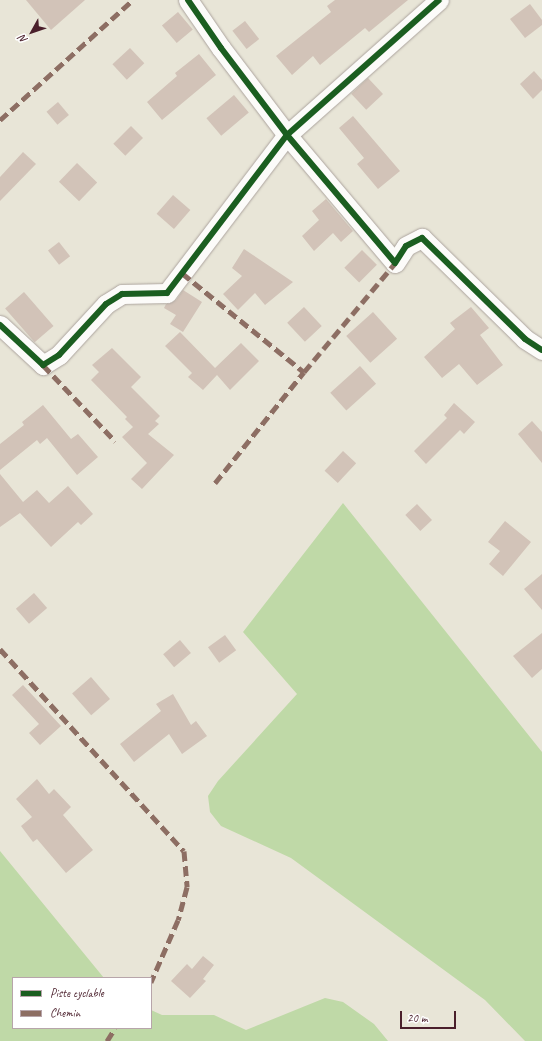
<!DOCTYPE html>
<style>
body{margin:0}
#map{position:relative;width:542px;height:1041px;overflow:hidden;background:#e8e5d7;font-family:Caveat,sans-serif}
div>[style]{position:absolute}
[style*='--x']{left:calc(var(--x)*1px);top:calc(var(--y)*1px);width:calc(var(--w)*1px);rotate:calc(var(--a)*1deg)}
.green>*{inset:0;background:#bfd9a7}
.building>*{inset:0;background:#d2c3b8;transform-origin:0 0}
.roads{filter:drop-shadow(0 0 1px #aca49e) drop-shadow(0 0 1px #aca49e)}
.street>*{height:19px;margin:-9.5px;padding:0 9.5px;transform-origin:9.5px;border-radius:9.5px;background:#fcfbf9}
.quiet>*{height:5px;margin-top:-2.5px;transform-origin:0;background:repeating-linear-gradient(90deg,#8d6e63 0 10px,transparent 0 15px)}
.cycleway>*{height:6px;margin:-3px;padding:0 3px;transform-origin:3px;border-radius:3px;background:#1b5e20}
span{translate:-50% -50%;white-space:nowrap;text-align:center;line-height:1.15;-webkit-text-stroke:3.5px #fff;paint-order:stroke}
.legend{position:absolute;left:12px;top:977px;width:140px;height:52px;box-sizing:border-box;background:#fff;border:1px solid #b7a5aa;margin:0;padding:5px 7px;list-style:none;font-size:12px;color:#4a1f2b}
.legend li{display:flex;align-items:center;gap:8px;height:20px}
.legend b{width:20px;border:1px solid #b7a5aa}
.north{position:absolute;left:12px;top:12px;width:40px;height:40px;-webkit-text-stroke:3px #fff;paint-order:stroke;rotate:230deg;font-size:11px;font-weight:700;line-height:16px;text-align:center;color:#4a1f2b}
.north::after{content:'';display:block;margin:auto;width:14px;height:18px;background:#4a1f2b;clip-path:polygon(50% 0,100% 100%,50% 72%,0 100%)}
.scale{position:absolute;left:400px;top:1011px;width:56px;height:18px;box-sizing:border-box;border:2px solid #4a1f2b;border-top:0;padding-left:5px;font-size:12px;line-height:14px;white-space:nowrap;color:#4a1f2b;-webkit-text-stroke:3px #fff;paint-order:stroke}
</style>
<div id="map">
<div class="green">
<i style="clip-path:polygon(343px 503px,542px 752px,542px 1041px,525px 1041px,485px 1000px,291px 858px,221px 826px,210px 812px,208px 796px,218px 781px,297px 694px,243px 632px)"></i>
<i style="clip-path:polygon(0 851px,104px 978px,13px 978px,13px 1028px,151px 1028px,151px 1010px,162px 1015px,214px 1015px,246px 1030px,325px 998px,343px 1002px,374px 1024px,388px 1041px,0 1041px)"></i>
</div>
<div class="building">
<i style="clip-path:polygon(26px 0,85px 0,51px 30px)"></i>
<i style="clip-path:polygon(335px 0,408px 0,369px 32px,365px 28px,320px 65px,313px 56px,292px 75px,276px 56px,331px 12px,327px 6px)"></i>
<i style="clip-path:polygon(530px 4px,542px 20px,542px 25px,525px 38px,510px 19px)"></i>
<i style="left:178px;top:12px;width:23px;height:21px;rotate:50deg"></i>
<i style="left:245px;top:21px;width:23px;height:16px;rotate:52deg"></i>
<i style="left:130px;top:48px;width:21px;height:24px;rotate:47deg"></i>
<i style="clip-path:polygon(199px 54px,216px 75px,162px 120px,147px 102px,177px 76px,175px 73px)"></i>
<i style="clip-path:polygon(534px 71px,542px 80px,542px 90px,533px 99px,520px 84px)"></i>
<i style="left:368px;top:78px;width:22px;height:23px;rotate:47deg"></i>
<i style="left:234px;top:95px;width:23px;height:36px;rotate:50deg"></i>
<i style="left:58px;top:102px;width:17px;height:15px;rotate:50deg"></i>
<i style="clip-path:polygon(353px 116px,400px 171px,378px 189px,357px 164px,364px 158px,339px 128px)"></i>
<i style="left:131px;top:126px;width:17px;height:25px;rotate:45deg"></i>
<i style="clip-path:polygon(23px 152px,36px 164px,0 201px,0 177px)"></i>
<i style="left:77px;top:163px;width:28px;height:26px;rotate:44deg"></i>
<i style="left:173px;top:195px;width:23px;height:25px;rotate:41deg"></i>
<i style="clip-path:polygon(326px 199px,353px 231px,341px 242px,333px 233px,314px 251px,302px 236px,319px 220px,312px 211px)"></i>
<i style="left:59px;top:242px;width:18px;height:14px;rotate:52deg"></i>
<i style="clip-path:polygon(244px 249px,293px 282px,265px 305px,255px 293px,238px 310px,223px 294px,242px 276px,232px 268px)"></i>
<i style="left:362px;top:250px;width:21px;height:25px;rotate:45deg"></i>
<i style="clip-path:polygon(183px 290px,202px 302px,183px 332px,170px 324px,176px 315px,164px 308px,166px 304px,176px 300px)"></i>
<i style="left:24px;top:292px;width:45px;height:25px;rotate:49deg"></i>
<i style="left:304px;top:307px;width:26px;height:23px;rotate:47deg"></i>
<i style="clip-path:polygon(471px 307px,489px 328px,480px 335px,503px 365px,477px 385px,459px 364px,442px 378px,424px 357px,455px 329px,450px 323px)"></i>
<i style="left:373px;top:312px;width:36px;height:36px;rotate:48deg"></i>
<i style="clip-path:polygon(180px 332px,215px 368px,241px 343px,259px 361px,230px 390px,217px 375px,203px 390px,188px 377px,192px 373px,165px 346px)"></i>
<i style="clip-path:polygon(112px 348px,141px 377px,131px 387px,160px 416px,155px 421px,159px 424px,148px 434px,174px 455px,142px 489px,131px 479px,147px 463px,122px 437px,133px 427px,125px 419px,127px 417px,91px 380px,99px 372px,92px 365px)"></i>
<i style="left:360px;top:366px;width:24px;height:40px;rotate:48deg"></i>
<i style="clip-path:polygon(454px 403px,475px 422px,464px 434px,460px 430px,426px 464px,414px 451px,447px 418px,444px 415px)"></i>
<i style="clip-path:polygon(43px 405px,71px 439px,78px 434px,98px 457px,77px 475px,47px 438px,40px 444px,37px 440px,0 470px,0 444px,24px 425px,22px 422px)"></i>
<i style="clip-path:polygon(532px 421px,542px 432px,542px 463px,518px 434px)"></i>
<i style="left:343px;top:451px;width:18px;height:27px;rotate:43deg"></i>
<i style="clip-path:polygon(0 474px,23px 502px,37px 490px,49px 503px,68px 486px,93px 514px,81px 525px,78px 522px,51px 547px,20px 513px,0 527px)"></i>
<i style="left:417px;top:504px;width:22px;height:16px;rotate:47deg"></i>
<i style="clip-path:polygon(505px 521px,531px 542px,503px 576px,489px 564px,500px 551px,488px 542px)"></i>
<i style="clip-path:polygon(542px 574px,542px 610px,524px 589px)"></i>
<i style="left:34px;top:593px;width:20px;height:24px;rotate:49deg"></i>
<i style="clip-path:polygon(542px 633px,542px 669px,532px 678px,513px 656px)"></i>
<i style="left:225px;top:635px;width:19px;height:21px;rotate:54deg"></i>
<i style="left:180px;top:640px;width:17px;height:22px;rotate:50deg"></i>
<i style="left:91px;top:677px;width:29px;height:25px;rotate:49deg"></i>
<i style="clip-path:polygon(23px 685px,61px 726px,40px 745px,29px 733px,39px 724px,12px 695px)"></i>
<i style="clip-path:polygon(173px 694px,191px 725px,196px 721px,207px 736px,182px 754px,169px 734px,134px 762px,120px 744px,161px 711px,156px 704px)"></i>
<i style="clip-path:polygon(37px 779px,49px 794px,54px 789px,71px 807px,63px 815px,93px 850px,66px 873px,37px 839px,33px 842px,21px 826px,32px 817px,16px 799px)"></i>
<i style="clip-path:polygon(203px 956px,214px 965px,203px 979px,206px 981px,190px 998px,171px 981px,187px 964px,192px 969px)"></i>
</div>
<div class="roads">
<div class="street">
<i style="--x:188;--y:0;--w:58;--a:55.5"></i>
<i style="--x:221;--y:48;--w:109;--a:52.8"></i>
<i style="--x:287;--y:135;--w:167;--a:49.8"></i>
<i style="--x:395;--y:263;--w:20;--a:-57"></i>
<i style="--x:406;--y:246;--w:18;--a:-27"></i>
<i style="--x:422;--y:238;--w:144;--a:44.4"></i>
<i style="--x:525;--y:339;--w:20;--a:33"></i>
<i style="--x:0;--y:325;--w:59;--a:42.9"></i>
<i style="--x:43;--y:365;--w:19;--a:-32"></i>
<i style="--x:59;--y:355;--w:69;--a:-47.3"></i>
<i style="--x:106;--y:304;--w:19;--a:-32"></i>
<i style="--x:122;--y:294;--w:45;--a:-1.3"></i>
<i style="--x:167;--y:293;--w:198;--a:-52.8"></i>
<i style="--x:287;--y:135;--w:203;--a:-41.6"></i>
</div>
</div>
<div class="quiet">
<i style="--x:0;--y:120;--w:179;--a:-42.1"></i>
<i style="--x:182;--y:273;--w:157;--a:39.1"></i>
<i style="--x:43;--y:365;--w:105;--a:46.5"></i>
<i style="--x:215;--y:483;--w:142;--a:-51.3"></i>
<i style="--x:304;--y:372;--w:142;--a:-50.1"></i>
<i style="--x:0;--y:649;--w:273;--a:47.7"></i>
<i style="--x:184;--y:851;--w:36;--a:85"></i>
<i style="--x:187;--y:887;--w:34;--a:105"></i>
<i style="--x:178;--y:920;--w:68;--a:113.5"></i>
<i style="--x:107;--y:1041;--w:15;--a:-58"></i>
</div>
<div class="cycleway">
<i style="--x:188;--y:0;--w:58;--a:55.5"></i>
<i style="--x:221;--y:48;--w:109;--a:52.8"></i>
<i style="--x:287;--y:135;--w:167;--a:49.8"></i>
<i style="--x:395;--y:263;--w:20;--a:-57"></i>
<i style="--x:406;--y:246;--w:18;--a:-27"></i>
<i style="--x:422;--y:238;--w:144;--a:44.4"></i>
<i style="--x:525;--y:339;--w:20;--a:33"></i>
<i style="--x:0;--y:325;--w:59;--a:42.9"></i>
<i style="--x:43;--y:365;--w:19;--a:-32"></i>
<i style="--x:59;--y:355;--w:69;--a:-47.3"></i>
<i style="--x:106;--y:304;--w:19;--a:-32"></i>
<i style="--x:122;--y:294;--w:45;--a:-1.3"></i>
<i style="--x:167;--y:293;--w:198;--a:-52.8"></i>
<i style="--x:287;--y:135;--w:203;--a:-41.6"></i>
</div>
<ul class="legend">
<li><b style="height:5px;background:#1b5e20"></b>Piste cyclable</li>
<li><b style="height:5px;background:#8d6e63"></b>Chemin</li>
</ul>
<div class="north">N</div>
<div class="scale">20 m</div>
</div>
